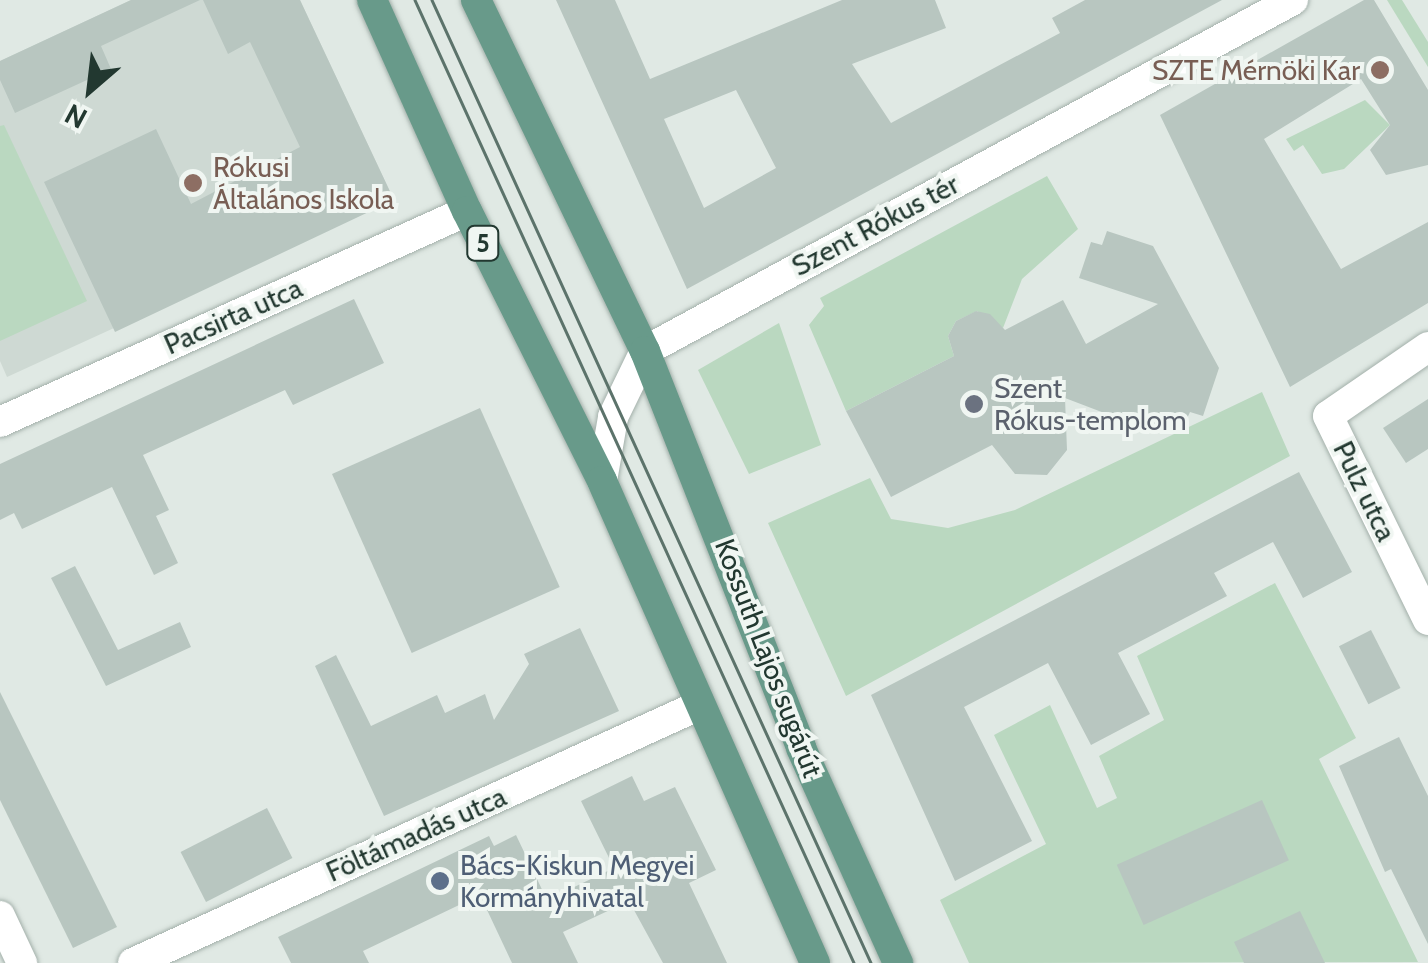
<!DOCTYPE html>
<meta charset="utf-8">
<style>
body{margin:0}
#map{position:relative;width:1428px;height:963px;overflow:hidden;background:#e0e9e4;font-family:Cabin,sans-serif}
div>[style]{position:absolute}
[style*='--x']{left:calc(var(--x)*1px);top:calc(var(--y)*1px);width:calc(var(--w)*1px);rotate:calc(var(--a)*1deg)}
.built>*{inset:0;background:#ced9d3}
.green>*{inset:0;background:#bad8c0}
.building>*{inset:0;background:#b8c6c0;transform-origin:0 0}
.roads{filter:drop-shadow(0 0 2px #a3b0aa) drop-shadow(0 0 2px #a3b0aa)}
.minor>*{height:30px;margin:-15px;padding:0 15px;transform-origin:15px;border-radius:15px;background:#fff}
.major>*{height:30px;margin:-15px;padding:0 15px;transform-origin:15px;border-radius:15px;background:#689a8a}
.tram>*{height:2.5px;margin:-1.25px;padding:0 1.25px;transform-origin:1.25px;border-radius:1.25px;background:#5c736b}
.dots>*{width:28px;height:28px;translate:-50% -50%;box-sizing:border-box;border:5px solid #f0f6f2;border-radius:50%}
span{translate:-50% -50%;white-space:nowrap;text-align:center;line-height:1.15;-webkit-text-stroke:8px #f0f6f2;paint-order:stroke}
.shield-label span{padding:2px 8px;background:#f0f6f2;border:2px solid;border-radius:8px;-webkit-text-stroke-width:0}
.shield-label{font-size:25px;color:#223830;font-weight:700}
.education-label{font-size:28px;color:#785e54}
.right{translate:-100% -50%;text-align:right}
.left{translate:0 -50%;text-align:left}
.street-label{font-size:28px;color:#223830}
.worship-label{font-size:28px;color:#5b616d}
.service-label{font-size:28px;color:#4e5e75}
.north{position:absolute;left:40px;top:40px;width:100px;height:100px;-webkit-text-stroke:8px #f0f6f2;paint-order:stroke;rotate:208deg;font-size:28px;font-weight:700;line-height:40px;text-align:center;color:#223830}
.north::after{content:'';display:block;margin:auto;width:35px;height:45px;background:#223830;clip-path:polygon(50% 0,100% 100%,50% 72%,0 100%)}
</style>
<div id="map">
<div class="built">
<i style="clip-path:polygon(131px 0,300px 0,394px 200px,7px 377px,0 361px,0 61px)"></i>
</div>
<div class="green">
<i style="clip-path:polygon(1387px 0,1402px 0,1428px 42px,1428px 67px)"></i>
<i style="clip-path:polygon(1365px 100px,1390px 125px,1344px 169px,1322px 174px,1303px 145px,1294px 151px,1286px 139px)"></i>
<i style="clip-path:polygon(4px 125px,87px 301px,0 341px,0 126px)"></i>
<i style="clip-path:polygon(1047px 176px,1078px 229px,1022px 279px,1003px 328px,977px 311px,956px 321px,948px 336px,954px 356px,846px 411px,809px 325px,824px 306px,820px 298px)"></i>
<i style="clip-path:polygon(779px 323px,821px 445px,749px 474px,698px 370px)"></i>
<i style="clip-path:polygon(1262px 392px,1290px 456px,846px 696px,768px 523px,870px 478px,891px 519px,948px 528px,1015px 510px)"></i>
<i style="clip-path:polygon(1275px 583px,1356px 738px,1319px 759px,1418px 962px,969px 963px,940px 900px,1046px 844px,994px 735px,1050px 705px,1097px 808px,1117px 798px,1099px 756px,1164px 720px,1137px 656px)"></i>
</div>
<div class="building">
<i style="clip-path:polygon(131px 0,200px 0,101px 46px,111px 69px,15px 113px,0 80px,0 61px)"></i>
<i style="clip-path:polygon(203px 0,300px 0,394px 200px,115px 332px,44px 182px,156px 129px,191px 204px,300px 147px,250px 42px,228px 54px)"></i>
<i style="clip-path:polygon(evenodd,556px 0,615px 0,650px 79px,842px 0,935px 0,946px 28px,852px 64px,891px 123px,1060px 33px,1052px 18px,1085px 0,1222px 0,687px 289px,556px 0,736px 90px,776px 168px,704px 208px,664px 119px,736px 90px)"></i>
<i style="clip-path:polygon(1364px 0,1374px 0,1428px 90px,1428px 165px,1386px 175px,1370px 150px,1390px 125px,1361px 79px,1264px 139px,1341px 269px,1428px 222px,1428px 303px,1290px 387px,1160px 115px)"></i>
<i style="clip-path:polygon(1107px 231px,1153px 246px,1219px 368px,1203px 416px,1190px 412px,1185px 423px,1160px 414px,1154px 432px,1065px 398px,1067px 450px,1047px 475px,1015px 474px,992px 445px,891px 497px,846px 411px,954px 356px,948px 336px,956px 321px,976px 311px,990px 314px,1005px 330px,1063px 300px,1086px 344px,1158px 304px,1079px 278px,1091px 242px,1102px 245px)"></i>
<i style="clip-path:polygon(354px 299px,384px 363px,293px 405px,285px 390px,143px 455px,169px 510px,156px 516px,178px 563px,154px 575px,112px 487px,22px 529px,14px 513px,0 520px,0 464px)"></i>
<i style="clip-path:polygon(1428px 399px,1428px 449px,1406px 463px,1383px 428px)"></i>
<i style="left:480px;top:408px;width:196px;height:162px;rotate:66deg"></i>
<i style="clip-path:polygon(1299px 472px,1352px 572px,1303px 598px,1273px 542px,1214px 573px,1227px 596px,1118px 653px,1150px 714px,1091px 745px,1048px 663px,964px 707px,1032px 841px,955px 881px,871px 695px)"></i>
<i style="clip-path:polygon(75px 566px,118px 650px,180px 622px,191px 647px,106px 686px,51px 578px)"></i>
<i style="clip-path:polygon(580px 628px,619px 711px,384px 816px,315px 666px,336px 655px,371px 726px,437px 695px,445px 713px,485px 694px,494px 720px,529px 664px,524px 654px)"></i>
<i style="left:1371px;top:630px;width:65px;height:36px;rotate:63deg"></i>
<i style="clip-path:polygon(0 692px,117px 927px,73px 948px,0 800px)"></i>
<i style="clip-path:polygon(1399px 737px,1428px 796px,1428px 944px,1391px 869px,1385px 872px,1339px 766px)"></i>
<i style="clip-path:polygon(632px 776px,644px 801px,675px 787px,716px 870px,689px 883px,727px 963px,663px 963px,629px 901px,563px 932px,578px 963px,512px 963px,480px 895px,363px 951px,369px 963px,291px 963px,278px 937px,489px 836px,494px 846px,516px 835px,547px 900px,614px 868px,581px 801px)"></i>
<i style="left:1262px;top:800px;width:66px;height:159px;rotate:66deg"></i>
<i style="left:267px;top:808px;width:56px;height:97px;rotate:63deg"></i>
<i style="clip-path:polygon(1300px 911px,1325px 963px,1244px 963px,1234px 942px)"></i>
</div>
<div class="roads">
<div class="minor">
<i style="--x:1428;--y:347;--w:121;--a:145.4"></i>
<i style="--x:1328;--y:416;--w:227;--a:63.9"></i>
<i style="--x:0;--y:422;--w:512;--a:-24.31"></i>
<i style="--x:602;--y:481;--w:65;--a:-80.2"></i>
<i style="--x:613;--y:417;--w:73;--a:-64.1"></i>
<i style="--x:645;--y:351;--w:737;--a:-28.44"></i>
<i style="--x:0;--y:916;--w:52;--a:64.9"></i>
<i style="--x:133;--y:963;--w:623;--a:-24.47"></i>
</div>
<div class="major">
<i style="--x:372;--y:0;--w:231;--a:65.8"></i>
<i style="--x:467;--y:211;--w:302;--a:63.4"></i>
<i style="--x:602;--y:481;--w:527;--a:66.16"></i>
<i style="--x:476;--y:0;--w:390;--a:64.3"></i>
<i style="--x:645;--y:351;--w:427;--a:68.5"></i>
<i style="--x:801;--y:748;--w:236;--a:65.7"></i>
</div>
</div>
<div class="tram">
<i style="--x:415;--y:0;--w:1058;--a:65.49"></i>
<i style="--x:432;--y:0;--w:1058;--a:65.49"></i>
</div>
<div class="dots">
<i style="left:1380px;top:70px;background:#8d6e63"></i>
<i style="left:193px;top:183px;background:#8d6e63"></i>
<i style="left:974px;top:404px;background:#6b7280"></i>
<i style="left:440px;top:881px;background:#5c6f8a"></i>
</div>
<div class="shield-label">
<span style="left:483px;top:243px">5</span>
</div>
<div class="education-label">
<span class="right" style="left:1360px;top:70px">SZTE Mérnöki Kar</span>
<span class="left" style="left:213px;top:183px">Rókusi<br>Általános Iskola</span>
</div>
<div class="street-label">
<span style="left:875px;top:225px;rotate:-28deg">Szent Rókus tér</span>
<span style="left:233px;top:316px;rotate:-24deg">Pacsirta utca</span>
<span style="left:1365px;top:491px;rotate:64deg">Pulz utca</span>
<span style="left:769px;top:658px;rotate:69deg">Kossuth Lajos sugárút</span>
<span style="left:416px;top:834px;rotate:-24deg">Föltámadás utca</span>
</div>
<div class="worship-label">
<span class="left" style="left:994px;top:404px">Szent<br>Rókus-templom</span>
</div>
<div class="service-label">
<span class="left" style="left:460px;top:881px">Bács-Kiskun Megyei<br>Kormányhivatal</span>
</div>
<div class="north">N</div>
</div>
